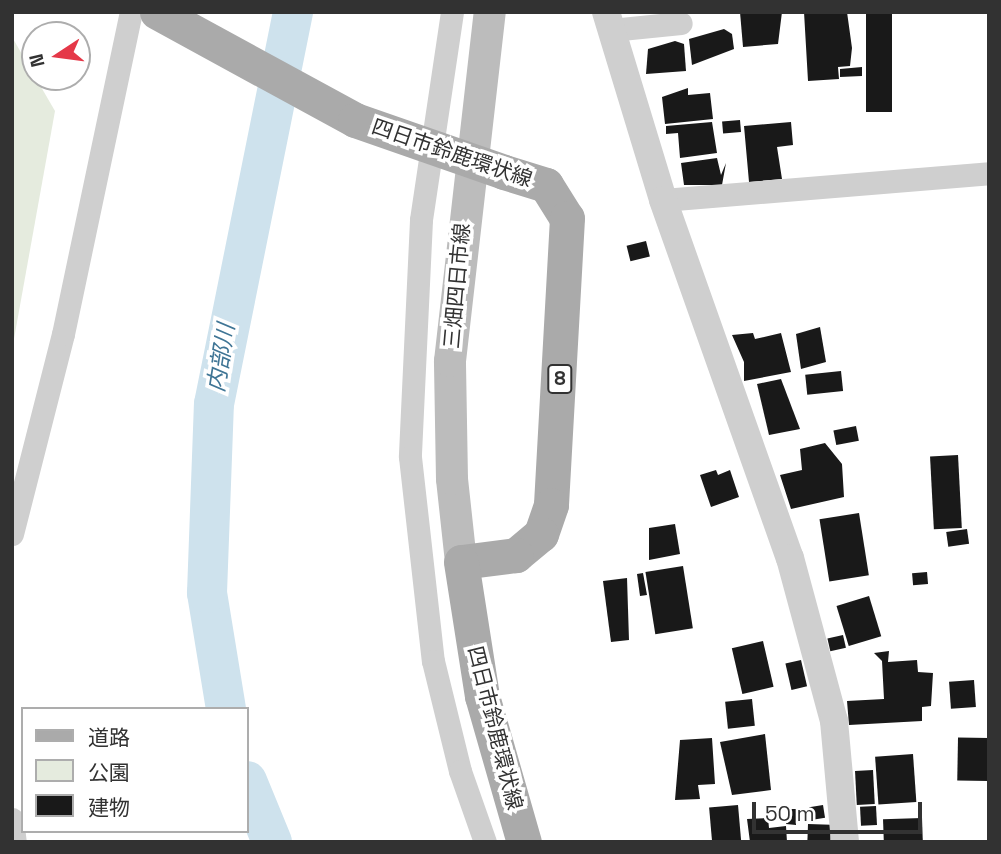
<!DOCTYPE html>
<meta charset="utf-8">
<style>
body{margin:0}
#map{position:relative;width:1001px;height:854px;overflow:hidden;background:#fff;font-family:"Space Grotesk","Noto Sans JP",sans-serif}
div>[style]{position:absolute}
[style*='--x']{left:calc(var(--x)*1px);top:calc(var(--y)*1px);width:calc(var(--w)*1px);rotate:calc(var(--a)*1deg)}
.green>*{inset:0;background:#e5ebde}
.river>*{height:40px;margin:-20px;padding:0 20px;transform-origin:20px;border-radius:20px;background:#cee2ed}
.building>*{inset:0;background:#191919;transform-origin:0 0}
.minor>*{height:23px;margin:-11.5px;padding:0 11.5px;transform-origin:11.5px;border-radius:11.5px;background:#cfcfcf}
.tertiary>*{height:28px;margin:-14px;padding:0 14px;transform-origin:14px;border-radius:14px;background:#cfcfcf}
.secondary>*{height:32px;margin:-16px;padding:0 16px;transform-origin:16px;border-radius:16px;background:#bcbcbc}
.primary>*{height:35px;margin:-17.5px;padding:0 17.5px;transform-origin:17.5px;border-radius:17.5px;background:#aaa}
.primary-bridge>*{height:35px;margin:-17.5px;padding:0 17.5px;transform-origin:17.5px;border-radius:17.5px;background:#aaa}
span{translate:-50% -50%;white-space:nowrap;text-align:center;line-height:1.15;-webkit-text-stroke:7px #fff;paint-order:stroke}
.shield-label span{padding:2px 5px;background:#fff;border:2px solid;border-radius:5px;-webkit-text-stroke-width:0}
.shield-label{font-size:19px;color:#323232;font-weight:700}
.street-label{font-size:21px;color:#323232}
.water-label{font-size:23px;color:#3f7595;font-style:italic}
.frame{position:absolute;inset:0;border:14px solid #323232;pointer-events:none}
.legend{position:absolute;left:21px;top:707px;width:228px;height:126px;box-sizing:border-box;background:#fff;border:2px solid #adadad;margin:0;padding:9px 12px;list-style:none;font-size:21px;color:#323232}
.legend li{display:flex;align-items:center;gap:14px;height:35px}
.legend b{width:35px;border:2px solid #adadad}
.north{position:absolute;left:21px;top:21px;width:70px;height:70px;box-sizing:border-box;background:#fff;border:2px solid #adadad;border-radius:50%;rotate:257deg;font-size:19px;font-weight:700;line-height:28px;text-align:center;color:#323232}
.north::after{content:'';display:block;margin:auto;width:24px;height:32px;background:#e53848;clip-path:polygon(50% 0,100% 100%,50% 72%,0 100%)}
.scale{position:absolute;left:752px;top:802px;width:170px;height:32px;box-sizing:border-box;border:4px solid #323232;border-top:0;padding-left:9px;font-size:21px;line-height:24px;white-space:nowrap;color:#323232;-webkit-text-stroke:5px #fff;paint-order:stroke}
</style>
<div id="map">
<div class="green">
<i style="clip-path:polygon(12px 37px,55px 111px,12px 350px)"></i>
</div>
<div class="river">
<i style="--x:226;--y:709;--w:118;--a:-99.3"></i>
<i style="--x:207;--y:593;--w:189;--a:-87.9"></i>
<i style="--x:214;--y:404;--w:400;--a:-78.6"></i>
<i style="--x:247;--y:781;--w:66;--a:67.7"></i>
</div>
<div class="building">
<i style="clip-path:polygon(740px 12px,782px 12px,778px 44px,743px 47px)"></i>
<i style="clip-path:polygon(804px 12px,847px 12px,852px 48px,850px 66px,838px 67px,839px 79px,808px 81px)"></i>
<i style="left:866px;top:12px;width:26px;height:100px"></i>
<i style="clip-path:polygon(724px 29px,732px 34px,734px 49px,692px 65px,689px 39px)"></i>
<i style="clip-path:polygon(675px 41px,684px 44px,686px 71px,646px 74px,648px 49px)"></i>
<i style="clip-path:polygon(862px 67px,862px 76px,840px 77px,840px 69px)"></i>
<i style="clip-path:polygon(688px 88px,688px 95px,710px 93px,713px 119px,665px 124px,662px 97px)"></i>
<i style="left:740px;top:120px;width:12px;height:18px;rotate:85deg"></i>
<i style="clip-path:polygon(712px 122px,717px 153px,680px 158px,678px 133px,666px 134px,666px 126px)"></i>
<i style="clip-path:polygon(791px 122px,793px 145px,777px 147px,782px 179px,749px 182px,744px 126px)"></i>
<i style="clip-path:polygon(717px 158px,721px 175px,726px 163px,722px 185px,684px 185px,681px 163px)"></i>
<i style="left:646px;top:241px;width:16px;height:20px;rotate:76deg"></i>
<i style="clip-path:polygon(820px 327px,826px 362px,801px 369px,796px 334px)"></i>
<i style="clip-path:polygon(753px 333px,755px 339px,781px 333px,791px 372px,744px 381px,744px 362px,732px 335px)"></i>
<i style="left:841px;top:371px;width:20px;height:36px;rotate:84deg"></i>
<i style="clip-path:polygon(781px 379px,800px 429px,769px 435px,757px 384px)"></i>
<i style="left:856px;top:426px;width:15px;height:23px;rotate:79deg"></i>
<i style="clip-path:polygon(825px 443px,842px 464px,844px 497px,791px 509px,780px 475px,802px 470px,800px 449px)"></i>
<i style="left:958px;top:455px;width:73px;height:28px;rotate:87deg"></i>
<i style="clip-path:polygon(716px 470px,718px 475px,730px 470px,739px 497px,711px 507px,700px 475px)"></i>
<i style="left:859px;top:513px;width:63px;height:40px;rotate:81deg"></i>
<i style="clip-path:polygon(675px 524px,680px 554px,649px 560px,649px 528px)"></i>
<i style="left:967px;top:529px;width:15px;height:21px;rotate:82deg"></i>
<i style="left:683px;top:566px;width:63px;height:38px;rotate:81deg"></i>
<i style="left:927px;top:572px;width:12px;height:15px;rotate:85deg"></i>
<i style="clip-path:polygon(643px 573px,647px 595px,640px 596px,637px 574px)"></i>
<i style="clip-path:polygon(627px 578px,629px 640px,611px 642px,603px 581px)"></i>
<i style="left:869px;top:596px;width:42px;height:34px;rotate:73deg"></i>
<i style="left:843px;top:635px;width:13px;height:16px;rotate:77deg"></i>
<i style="left:763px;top:641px;width:47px;height:32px;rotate:77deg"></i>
<i style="clip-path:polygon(889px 651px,888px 662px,917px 660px,918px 672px,933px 673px,931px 706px,922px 707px,922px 721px,849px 725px,847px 701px,884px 699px,882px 661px,874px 653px)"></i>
<i style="left:801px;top:660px;width:27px;height:16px;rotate:77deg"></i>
<i style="left:974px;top:680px;width:27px;height:25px;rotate:86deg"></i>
<i style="left:752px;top:699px;width:27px;height:27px;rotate:84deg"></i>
<i style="clip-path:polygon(765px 734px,771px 790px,732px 795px,720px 742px)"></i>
<i style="clip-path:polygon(712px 738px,715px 784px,698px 785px,700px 799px,675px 800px,680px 740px)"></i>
<i style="left:989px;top:738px;width:43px;height:31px;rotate:91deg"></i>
<i style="left:913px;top:754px;width:48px;height:38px;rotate:86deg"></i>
<i style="left:873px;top:770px;width:34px;height:18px;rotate:87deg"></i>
<i style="left:738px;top:805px;width:37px;height:29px;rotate:85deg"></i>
<i style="left:823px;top:805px;width:13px;height:14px;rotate:81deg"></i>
<i style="left:876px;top:806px;width:19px;height:16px;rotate:87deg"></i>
<i style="clip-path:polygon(787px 809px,796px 809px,796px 825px,786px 824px)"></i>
<i style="clip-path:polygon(768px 818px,769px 828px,786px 826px,787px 842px,750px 842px,747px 819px)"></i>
<i style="left:922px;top:818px;width:24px;height:39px;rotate:88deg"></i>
<i style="left:808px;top:824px;width:23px;height:18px;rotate:2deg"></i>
</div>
<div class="minor">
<i style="--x:452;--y:12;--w:210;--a:98.5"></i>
<i style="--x:421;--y:220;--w:237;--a:92.7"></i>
<i style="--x:410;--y:457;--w:205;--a:83.6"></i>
<i style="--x:433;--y:661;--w:113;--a:76.2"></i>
<i style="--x:460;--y:771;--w:75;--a:70.6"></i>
<i style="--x:611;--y:30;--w:70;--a:-5.7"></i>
<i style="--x:663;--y:200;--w:327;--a:-4.7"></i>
<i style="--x:12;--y:534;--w:206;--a:-75.7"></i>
<i style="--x:63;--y:334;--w:329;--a:-78.1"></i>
<i style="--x:12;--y:819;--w:23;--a:83"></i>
</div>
<div class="tertiary">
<i style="--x:606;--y:12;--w:196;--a:73.1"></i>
<i style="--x:663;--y:200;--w:380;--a:70.5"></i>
<i style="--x:790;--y:558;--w:169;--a:74.9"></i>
<i style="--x:834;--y:721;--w:121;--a:84.8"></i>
</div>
<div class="secondary">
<i style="--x:461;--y:562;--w:83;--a:-96.2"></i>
<i style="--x:452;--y:479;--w:118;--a:-91"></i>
<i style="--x:450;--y:361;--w:351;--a:-83.5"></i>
</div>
<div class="primary">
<i style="--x:504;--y:172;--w:44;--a:17.2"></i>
<i style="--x:546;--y:185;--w:39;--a:58"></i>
<i style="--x:567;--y:218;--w:287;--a:93.2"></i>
<i style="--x:551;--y:505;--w:31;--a:109"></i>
<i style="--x:541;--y:534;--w:33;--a:140"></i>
<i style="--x:516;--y:555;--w:55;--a:172.7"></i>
<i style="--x:461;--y:562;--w:136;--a:81.1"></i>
<i style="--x:482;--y:696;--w:152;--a:74"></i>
</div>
<div class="primary-bridge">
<i style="--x:157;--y:12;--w:226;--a:28.6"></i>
<i style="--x:355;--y:120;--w:158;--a:19.2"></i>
</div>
<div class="shield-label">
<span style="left:560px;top:379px">8</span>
</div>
<div class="street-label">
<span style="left:452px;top:153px;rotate:19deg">四日市鈴鹿環状線</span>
<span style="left:457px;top:286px;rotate:-85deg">三畑四日市線</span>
<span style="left:495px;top:728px;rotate:76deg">四日市鈴鹿環状線</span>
</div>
<div class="water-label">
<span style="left:221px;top:358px;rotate:-81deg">内部川</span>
</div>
<div class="frame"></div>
<ul class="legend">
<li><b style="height:9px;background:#aaa"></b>道路</li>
<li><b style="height:19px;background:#e5ebde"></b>公園</li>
<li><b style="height:19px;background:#191919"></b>建物</li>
</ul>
<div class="north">N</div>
<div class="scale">50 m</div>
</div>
